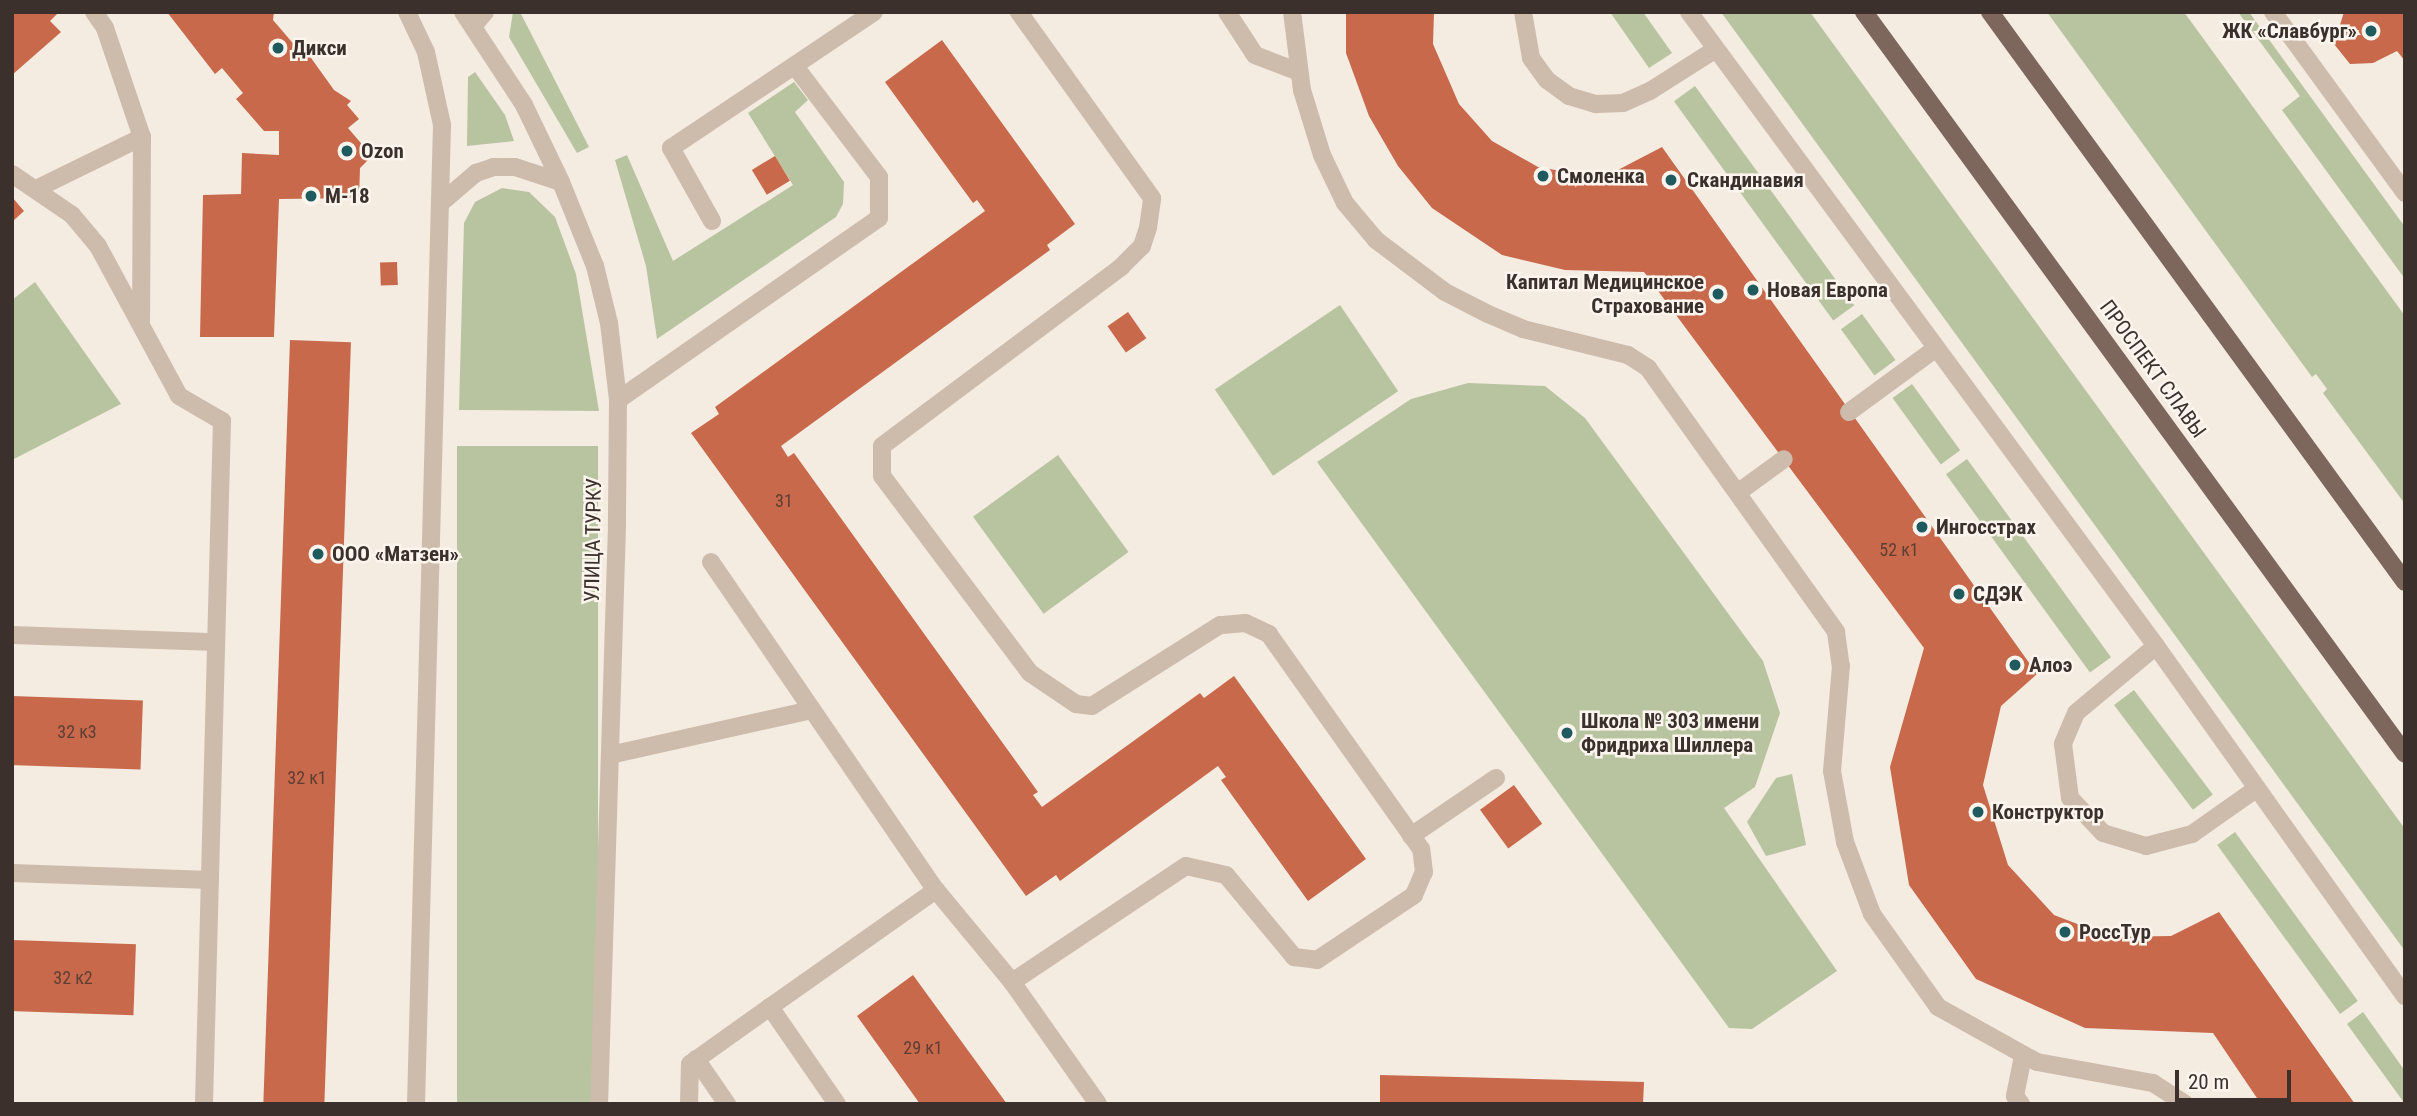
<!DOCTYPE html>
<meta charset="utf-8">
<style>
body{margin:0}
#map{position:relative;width:2417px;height:1116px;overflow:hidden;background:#f4ebe1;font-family:"Roboto Condensed",sans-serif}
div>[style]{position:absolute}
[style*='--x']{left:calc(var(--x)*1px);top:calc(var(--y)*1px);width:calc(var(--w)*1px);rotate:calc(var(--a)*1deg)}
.green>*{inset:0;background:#b8c4a0;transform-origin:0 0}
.building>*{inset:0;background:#c8694b;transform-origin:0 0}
.service>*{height:18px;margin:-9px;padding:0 9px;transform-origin:9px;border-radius:9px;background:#cdbbac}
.minor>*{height:18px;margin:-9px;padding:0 9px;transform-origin:9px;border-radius:9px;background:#cdbbac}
.primary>*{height:18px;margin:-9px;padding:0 9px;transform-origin:9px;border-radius:9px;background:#7d675c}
.dots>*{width:19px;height:19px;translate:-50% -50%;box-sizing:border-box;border:4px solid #fbf5ee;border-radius:50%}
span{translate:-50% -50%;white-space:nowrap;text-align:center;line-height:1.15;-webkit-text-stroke:5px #fbf5ee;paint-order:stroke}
.number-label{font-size:18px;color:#5e3e33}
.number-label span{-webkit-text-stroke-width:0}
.poi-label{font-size:21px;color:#3b302b;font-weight:700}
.right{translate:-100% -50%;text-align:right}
.left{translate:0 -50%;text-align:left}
.street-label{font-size:21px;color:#3b302b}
.frame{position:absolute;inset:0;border:14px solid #3b302b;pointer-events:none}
.scale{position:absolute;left:2175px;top:1070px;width:116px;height:32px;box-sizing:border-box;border:4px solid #3b302b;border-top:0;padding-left:9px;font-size:21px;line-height:24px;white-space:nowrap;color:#3b302b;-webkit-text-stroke:5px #fbf5ee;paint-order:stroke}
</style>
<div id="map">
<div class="green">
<i style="clip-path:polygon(513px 12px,520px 12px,589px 147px,577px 153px,509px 37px)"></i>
<i style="clip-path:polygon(1610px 12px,1643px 12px,1672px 53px,1649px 68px)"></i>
<i style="clip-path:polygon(1721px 12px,1810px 12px,2164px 498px,2405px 829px,2405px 951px)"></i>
<i style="clip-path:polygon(2047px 12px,2184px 12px,2405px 316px,2405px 504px,2323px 393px,2327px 389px,2316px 374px,2312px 377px)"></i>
<i style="clip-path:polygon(2238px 12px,2249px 12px,2405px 227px,2405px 279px,2282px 110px,2300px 96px)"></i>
<i style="clip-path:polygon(475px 72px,505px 115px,514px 141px,467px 146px,468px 77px)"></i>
<i style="clip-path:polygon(794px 82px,808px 100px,795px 112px,844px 182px,843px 204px,836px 217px,657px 339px,646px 266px,615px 160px,627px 155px,673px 261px,793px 185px,748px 113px)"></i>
<i style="left:1695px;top:86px;width:271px;height:26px;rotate:54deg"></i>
<i style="clip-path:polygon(502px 188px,529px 192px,555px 217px,576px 274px,599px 411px,459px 410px,464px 223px,475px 202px)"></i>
<i style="clip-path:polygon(35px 282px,121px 404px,12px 460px,12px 300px)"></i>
<i style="left:1340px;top:305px;width:104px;height:151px;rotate:56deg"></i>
<i style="left:1862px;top:314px;width:57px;height:26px;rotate:54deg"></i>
<i style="clip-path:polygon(1468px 383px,1545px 386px,1585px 418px,1763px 661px,1780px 713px,1755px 787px,1724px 808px,1837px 971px,1752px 1029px,1729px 1028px,1317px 462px,1411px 399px)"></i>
<i style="left:1912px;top:384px;width:82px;height:24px;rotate:54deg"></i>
<i style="left:457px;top:446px;width:141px;height:658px"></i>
<i style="left:1058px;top:455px;width:120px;height:105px;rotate:54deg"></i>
<i style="left:1967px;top:459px;width:245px;height:26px;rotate:54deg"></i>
<i style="left:2134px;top:690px;width:131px;height:25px;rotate:53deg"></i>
<i style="clip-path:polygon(1792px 774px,1806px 845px,1766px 856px,1747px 822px,1776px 778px)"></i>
<i style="left:2235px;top:832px;width:209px;height:22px;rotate:54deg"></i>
<i style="clip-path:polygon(2363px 1012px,2405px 1071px,2405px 1104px,2347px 1024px)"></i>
</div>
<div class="building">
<i style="clip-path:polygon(12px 12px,59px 12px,50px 21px,61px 32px,12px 75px)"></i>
<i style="clip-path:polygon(167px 12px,274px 12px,273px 20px,297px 48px,301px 44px,334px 90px,351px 101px,347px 105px,359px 119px,348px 128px,372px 156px,360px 168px,359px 198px,279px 199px,274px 337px,200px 337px,203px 195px,241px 194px,242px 153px,279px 155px,279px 131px,264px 131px,236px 99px,243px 93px,222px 68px,215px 74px)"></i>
<i style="clip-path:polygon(1346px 12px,1434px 12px,1433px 44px,1459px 104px,1492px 141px,1538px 167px,1584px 175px,1614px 172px,1662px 147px,2037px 674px,2001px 706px,1983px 785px,2008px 865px,2054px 915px,2111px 937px,2171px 936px,2219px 912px,2355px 1104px,2261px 1104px,2213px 1033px,2085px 1028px,1976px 979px,1909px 885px,1890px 767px,1924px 648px,1644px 272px,1565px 270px,1502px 255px,1432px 208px,1398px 166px,1369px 116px,1346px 53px)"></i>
<i style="clip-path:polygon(2344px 12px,2405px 12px,2405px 61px,2397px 51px,2373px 63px,2350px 64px,2334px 44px)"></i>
<i style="clip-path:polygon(942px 40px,1075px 224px,1047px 245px,1050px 250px,781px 446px,788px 457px,794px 453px,1038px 792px,1033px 795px,1042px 807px,1200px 693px,1204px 698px,1234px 676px,1366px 859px,1308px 901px,1221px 780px,1226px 777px,1218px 766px,1060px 881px,1056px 875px,1026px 896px,691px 433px,719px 414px,715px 407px,985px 211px,977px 200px,973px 203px,885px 82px)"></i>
<i style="left:775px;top:156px;width:29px;height:27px;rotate:59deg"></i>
<i style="clip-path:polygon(12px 197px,24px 211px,12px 222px)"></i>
<i style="left:397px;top:262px;width:23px;height:17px;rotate:88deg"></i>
<i style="left:1128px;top:312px;width:32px;height:25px;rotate:55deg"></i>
<i style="left:290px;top:340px;width:61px;height:764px;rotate:2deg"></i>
<i style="left:12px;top:696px;width:131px;height:69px;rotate:2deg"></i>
<i style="left:1514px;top:785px;width:48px;height:42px;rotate:54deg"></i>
<i style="left:12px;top:940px;width:124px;height:71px;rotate:2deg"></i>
<i style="clip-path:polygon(913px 975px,1007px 1104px,920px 1104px,857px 1016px)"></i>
<i style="clip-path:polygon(1380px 1075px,1644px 1082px,1643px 1104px,1380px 1104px)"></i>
</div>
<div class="service">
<i style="--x:94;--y:12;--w:19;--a:55"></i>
<i style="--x:105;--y:28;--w:115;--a:71.3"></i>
<i style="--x:142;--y:137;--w:184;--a:90.3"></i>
<i style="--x:1227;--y:12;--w:51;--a:56.9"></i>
<i style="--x:1255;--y:55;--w:47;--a:21.1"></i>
<i style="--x:1292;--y:12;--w:79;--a:82.7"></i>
<i style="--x:1302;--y:90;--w:68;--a:72.9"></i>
<i style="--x:1322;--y:155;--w:53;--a:64.4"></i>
<i style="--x:1345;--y:203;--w:48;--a:50"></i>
<i style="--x:1376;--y:240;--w:86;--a:37"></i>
<i style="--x:1445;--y:292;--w:48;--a:27.1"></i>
<i style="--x:1488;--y:314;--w:38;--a:23"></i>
<i style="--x:1523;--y:329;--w:108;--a:13.9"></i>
<i style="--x:1628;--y:355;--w:24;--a:33"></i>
<i style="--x:1648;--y:368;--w:324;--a:54.5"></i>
<i style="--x:1836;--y:632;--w:34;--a:82"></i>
<i style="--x:1841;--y:666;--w:105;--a:94.9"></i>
<i style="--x:1832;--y:771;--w:72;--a:79.6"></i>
<i style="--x:1845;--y:842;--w:77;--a:69.4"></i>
<i style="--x:1872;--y:914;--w:114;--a:54.6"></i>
<i style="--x:1938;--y:1007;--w:113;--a:29.1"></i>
<i style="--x:2037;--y:1062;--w:118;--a:10.3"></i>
<i style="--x:2153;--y:1083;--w:38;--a:33"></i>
<i style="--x:1523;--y:12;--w:47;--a:80.1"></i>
<i style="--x:1531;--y:58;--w:27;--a:54"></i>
<i style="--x:1547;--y:80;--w:27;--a:36"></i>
<i style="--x:1569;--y:96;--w:28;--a:17"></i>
<i style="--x:1596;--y:104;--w:27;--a:-2"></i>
<i style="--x:1623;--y:103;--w:30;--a:-24"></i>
<i style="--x:1650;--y:91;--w:78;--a:-32.5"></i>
<i style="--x:2273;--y:12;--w:224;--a:53.9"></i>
<i style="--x:473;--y:26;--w:18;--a:-49"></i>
<i style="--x:12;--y:174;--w:73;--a:34.3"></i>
<i style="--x:72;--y:215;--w:40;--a:50"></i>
<i style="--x:98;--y:246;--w:170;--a:61.6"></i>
<i style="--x:179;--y:396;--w:50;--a:30.2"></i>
<i style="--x:222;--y:421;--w:683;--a:91.51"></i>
<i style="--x:38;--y:188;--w:116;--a:-26.1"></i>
<i style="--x:712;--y:221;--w:84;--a:-119.3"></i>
<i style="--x:671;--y:148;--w:244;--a:-33.8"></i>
<i style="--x:618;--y:400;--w:318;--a:-34.9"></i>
<i style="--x:879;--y:218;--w:41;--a:-90"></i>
<i style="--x:879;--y:177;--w:136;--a:-127.2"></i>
<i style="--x:1849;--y:412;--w:107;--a:-36.2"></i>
<i style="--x:1740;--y:491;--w:54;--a:-36"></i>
<i style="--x:711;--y:562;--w:398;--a:55.6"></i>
<i style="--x:12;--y:635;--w:204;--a:2"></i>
<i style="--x:2156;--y:646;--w:104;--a:140.1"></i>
<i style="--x:2076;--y:713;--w:34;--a:113"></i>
<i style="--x:2063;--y:744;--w:54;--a:82.6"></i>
<i style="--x:2070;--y:798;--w:48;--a:46.7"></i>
<i style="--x:2103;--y:833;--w:45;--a:16.8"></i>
<i style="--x:2146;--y:846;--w:48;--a:-14.6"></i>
<i style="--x:2192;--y:834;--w:78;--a:-35.1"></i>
<i style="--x:610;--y:755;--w:207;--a:-12.6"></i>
<i style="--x:1411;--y:836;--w:103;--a:-34.3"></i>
<i style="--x:12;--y:873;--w:198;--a:2"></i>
<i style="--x:1012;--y:982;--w:209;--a:-33.7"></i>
<i style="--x:1186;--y:866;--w:41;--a:12.7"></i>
<i style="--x:1226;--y:875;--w:107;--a:50.3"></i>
<i style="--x:1294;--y:957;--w:23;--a:7"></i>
<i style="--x:1317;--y:960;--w:117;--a:-33.8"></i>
<i style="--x:1414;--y:895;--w:25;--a:-67"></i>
<i style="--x:1424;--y:872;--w:23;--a:-97"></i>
<i style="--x:1421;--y:849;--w:263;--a:-125.3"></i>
<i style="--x:1269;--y:634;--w:26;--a:-155"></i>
<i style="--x:1245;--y:623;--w:25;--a:175"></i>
<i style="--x:1220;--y:625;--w:151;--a:147.7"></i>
<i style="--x:1092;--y:706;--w:16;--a:-173"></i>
<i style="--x:1076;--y:704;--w:55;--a:-146"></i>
<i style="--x:1030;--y:673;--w:246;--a:-126.9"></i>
<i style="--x:882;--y:476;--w:30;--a:-90"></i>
<i style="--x:882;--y:446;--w:299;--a:-36.8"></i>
<i style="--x:1121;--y:267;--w:30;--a:-45"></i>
<i style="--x:1142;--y:246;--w:19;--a:-72"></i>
<i style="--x:1148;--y:228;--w:30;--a:-82"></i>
<i style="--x:1152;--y:198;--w:229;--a:-125.6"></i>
<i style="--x:696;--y:1059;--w:55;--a:55.4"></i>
<i style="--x:689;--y:1104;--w:40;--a:-88.6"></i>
<i style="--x:690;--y:1064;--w:98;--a:-35.5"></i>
<i style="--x:837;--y:1104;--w:118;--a:-124.6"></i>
<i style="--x:770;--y:1007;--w:203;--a:-35.2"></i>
<i style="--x:936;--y:890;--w:119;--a:50.4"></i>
<i style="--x:1012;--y:982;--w:149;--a:54.8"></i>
<i style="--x:2021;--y:1104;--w:10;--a:-127"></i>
<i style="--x:2015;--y:1096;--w:41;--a:-78.7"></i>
</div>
<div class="minor">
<i style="--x:407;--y:12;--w:44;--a:64.6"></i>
<i style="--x:426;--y:52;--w:75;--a:77.6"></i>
<i style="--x:442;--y:125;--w:979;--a:91.52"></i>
<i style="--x:463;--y:12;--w:111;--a:56.7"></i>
<i style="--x:524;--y:105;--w:85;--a:64.3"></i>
<i style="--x:561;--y:182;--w:91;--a:68"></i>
<i style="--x:595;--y:266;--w:59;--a:76.2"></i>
<i style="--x:609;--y:323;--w:78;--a:83.3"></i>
<i style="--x:618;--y:400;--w:126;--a:90.5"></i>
<i style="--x:617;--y:526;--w:578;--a:91.78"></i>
<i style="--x:1689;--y:12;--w:787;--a:53.62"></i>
<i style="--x:2156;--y:646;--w:430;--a:54.6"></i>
<i style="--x:442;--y:202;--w:45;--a:-40.5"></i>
<i style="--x:476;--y:173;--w:18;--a:-19"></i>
<i style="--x:493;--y:167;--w:22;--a:0"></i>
<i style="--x:515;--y:167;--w:48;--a:18.1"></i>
</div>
<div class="primary">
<i style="--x:1864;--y:12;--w:918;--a:53.9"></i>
<i style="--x:1990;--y:12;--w:705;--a:53.94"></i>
</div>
<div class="dots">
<i style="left:2371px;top:31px;background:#1f5a5e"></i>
<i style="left:278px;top:48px;background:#1f5a5e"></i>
<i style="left:347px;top:151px;background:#1f5a5e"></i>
<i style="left:1543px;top:176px;background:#1f5a5e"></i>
<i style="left:1671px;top:180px;background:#1f5a5e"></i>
<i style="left:311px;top:196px;background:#1f5a5e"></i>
<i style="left:1753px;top:290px;background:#1f5a5e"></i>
<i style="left:1718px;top:294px;background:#1f5a5e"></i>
<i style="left:1922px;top:527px;background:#1f5a5e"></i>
<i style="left:318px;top:554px;background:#1f5a5e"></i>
<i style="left:1959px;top:594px;background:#1f5a5e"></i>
<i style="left:2015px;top:665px;background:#1f5a5e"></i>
<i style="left:1567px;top:733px;background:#1f5a5e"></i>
<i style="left:1978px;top:812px;background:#1f5a5e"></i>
<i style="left:2065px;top:932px;background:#1f5a5e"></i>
</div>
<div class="number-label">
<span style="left:784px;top:501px">31</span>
<span style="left:1899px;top:550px">52 к1</span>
<span style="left:77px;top:732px">32 к3</span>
<span style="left:307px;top:778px">32 к1</span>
<span style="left:73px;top:978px">32 к2</span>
<span style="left:923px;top:1048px">29 к1</span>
</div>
<div class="poi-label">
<span class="right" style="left:2357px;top:31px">ЖК «Славбург»</span>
<span class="left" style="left:292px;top:48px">Дикси</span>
<span class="left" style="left:361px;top:151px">Ozon</span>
<span class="left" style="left:1557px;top:176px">Смоленка</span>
<span class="left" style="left:1687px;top:180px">Скандинавия</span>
<span class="left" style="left:325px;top:196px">M-18</span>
<span class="right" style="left:1704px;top:294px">Капитал Медицинское<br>Страхование</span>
<span class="left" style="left:1767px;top:290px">Новая Европа</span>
<span class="left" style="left:1936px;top:527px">Ингосстрах</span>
<span class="left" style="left:332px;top:554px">ООО «Матзен»</span>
<span class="left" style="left:1973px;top:594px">СДЭК</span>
<span class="left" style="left:2029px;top:665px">Алоэ</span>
<span class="left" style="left:1581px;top:733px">Школа № 303 имени<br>Фридриха Шиллера</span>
<span class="left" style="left:1992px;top:812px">Конструктор</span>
<span class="left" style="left:2079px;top:932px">РоссТур</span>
</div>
<div class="street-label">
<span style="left:2153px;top:369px;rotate:54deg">ПРОСПЕКТ СЛАВЫ</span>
<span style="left:593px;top:540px;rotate:-89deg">УЛИЦА ТУРКУ</span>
</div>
<div class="frame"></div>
<div class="scale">20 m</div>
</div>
